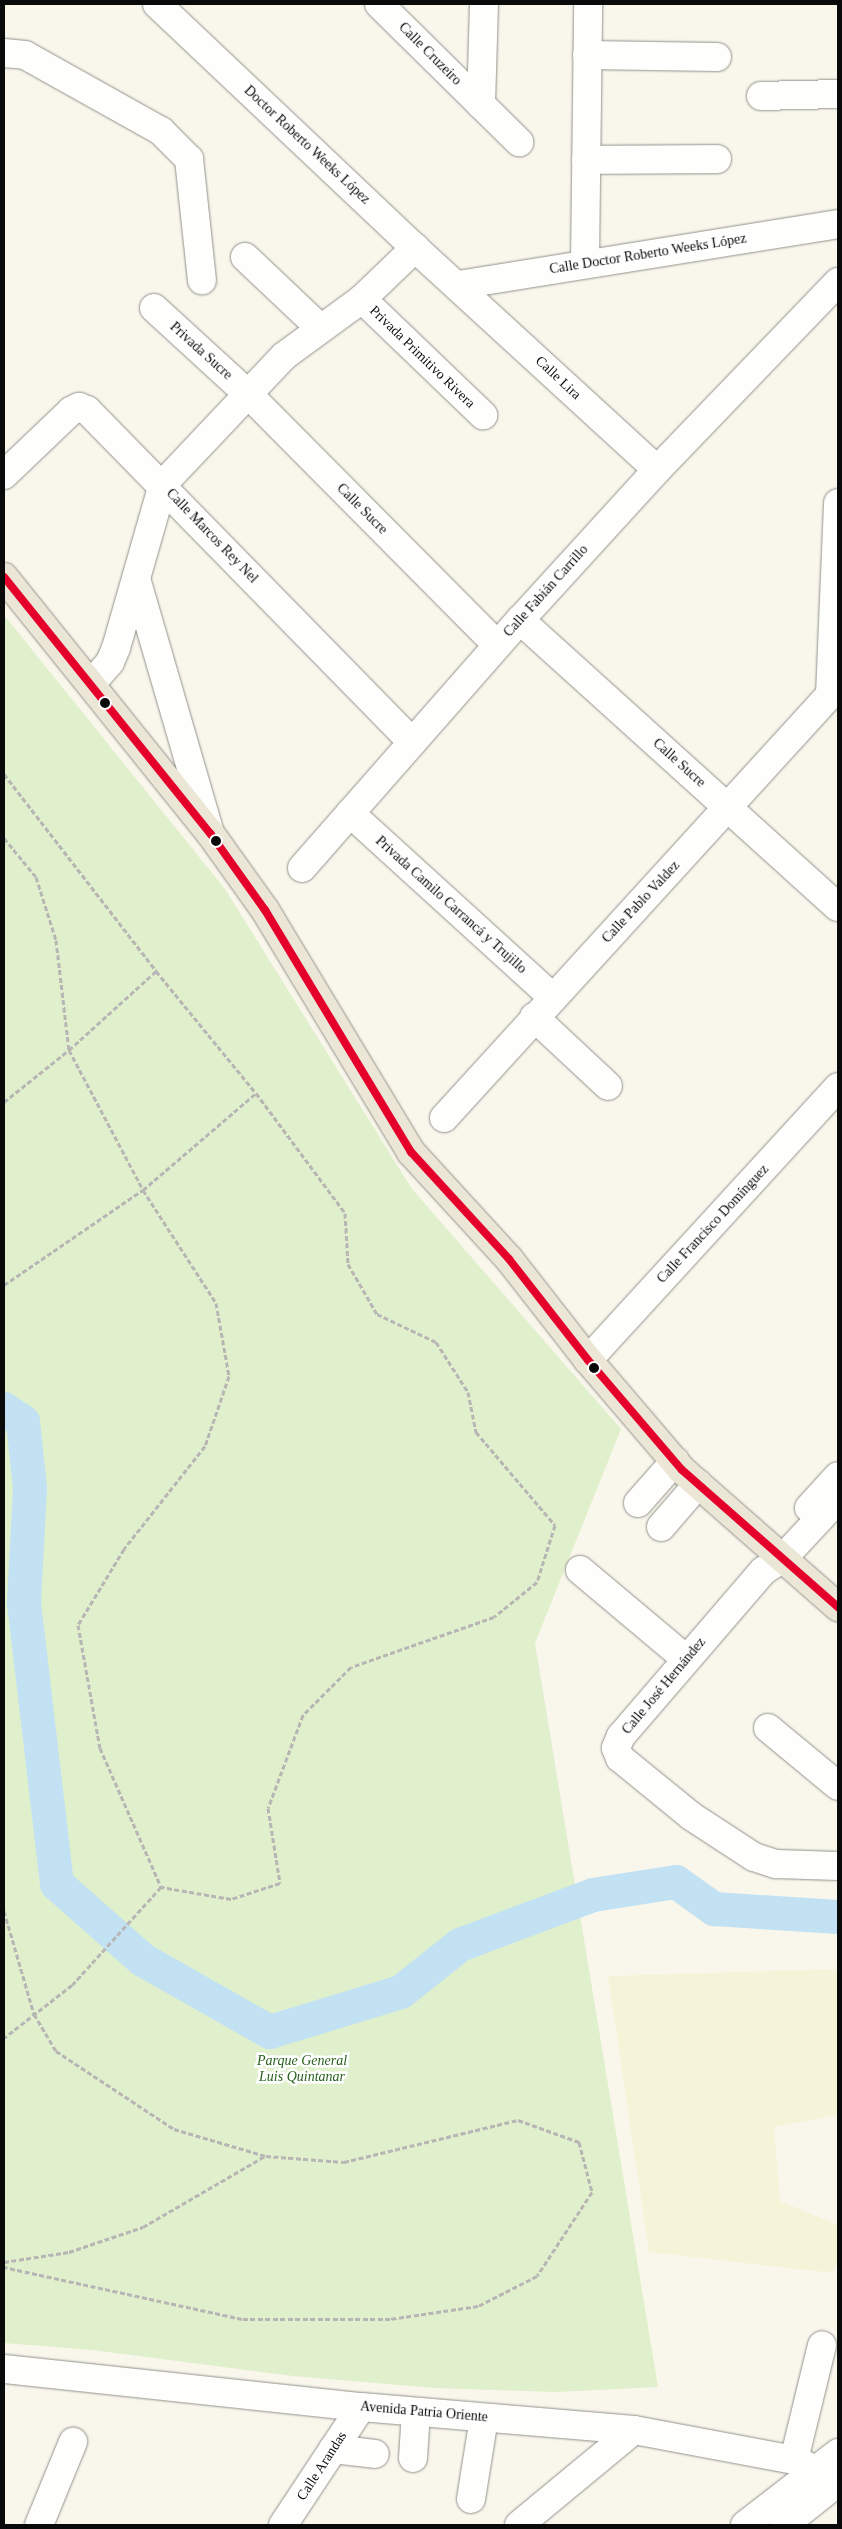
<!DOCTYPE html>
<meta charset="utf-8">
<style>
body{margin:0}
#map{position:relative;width:842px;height:2529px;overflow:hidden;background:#f9f7ec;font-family:"Times New Roman",serif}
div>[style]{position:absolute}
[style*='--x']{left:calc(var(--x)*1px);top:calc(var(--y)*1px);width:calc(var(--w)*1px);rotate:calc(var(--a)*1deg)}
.farmland>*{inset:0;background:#f6f4d8}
.green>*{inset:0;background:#e0efcc}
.river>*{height:34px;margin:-17px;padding:0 17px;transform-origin:17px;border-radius:17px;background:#c2e2f3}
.path>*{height:3px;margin-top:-1.5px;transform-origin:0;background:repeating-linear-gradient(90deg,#b7b6b5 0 5px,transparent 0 7.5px)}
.roads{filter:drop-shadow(0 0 1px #92918c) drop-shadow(0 0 1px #92918c)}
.minor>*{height:28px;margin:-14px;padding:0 14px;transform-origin:14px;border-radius:14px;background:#fefefc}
.major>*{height:28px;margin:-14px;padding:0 14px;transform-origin:14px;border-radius:14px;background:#ebe6d6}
.bus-1>*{height:8px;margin:-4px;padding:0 4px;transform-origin:4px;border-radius:4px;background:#e4002b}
.dots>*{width:14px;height:14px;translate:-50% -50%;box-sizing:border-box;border:2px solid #fff;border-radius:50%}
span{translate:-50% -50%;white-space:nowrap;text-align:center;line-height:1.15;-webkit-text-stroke:5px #fff;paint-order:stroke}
.street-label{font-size:14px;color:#0a0a0a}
.park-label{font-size:14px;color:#28601b;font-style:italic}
.frame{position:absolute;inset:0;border:5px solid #0a0a0a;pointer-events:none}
</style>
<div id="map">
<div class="farmland">
<i style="clip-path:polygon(838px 1969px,838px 2115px,774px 2127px,780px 2201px,838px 2225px,838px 2260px,833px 2273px,649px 2252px,608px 1976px)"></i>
</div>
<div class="green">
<i style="clip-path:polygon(4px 615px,225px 889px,412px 1189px,621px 1429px,535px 1643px,658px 2387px,556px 2392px,434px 2388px,293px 2376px,92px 2350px,4px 2343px)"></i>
</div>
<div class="river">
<i style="--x:4;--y:1409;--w:23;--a:34"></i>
<i style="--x:23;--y:1422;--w:66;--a:83.9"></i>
<i style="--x:30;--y:1488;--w:115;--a:93"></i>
<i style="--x:24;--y:1603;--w:283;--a:83.3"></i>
<i style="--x:57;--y:1884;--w:115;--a:41.5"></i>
<i style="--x:143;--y:1960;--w:146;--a:29.6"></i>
<i style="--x:270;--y:2032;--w:137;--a:-17"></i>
<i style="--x:401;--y:1992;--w:75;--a:-38.5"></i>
<i style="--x:460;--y:1945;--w:142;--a:-20.6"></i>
<i style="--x:593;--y:1895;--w:84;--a:-8.9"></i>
<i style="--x:676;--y:1882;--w:47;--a:35.4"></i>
<i style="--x:714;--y:1909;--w:124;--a:3.7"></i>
</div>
<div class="path">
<i style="--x:4;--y:774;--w:249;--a:52.3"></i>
<i style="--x:4;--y:838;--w:50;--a:50.6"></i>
<i style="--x:36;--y:877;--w:66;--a:72.4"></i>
<i style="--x:56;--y:940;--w:111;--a:83.3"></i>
<i style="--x:69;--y:1050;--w:158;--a:62.1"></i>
<i style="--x:143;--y:1190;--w:135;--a:57.1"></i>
<i style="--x:216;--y:1303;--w:74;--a:79.9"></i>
<i style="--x:229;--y:1376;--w:74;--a:108.9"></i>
<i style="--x:205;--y:1446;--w:131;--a:128.2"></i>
<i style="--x:124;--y:1549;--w:89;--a:121.2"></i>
<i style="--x:78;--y:1625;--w:125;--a:79.9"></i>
<i style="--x:100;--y:1748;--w:152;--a:66.3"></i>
<i style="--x:4;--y:1102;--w:83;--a:-38.7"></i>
<i style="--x:69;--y:1050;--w:118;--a:-42.2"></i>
<i style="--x:156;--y:971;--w:158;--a:50.7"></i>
<i style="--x:256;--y:1093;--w:149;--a:53.4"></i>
<i style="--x:345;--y:1213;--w:51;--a:86.6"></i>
<i style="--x:348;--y:1264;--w:58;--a:59.9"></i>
<i style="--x:377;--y:1314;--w:65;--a:25.4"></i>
<i style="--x:436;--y:1342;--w:59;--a:57.4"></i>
<i style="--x:468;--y:1392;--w:41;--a:78.7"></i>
<i style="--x:476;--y:1432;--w:122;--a:49.7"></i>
<i style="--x:555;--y:1525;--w:60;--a:107.5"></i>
<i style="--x:537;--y:1582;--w:55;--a:140.9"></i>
<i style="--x:494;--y:1617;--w:151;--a:160.7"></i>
<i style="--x:351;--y:1667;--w:68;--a:135"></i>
<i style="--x:303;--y:1715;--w:99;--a:110.6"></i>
<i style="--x:268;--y:1808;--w:76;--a:80.9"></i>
<i style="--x:280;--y:1883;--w:52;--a:161.9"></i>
<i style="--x:231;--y:1899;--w:71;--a:-170.3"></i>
<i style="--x:161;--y:1887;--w:132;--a:132.2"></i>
<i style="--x:72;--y:1985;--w:86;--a:142.1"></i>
<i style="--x:4;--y:1285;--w:168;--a:-34.4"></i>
<i style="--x:143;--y:1190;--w:149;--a:-40.6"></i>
<i style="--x:4;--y:1911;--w:107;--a:73.8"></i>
<i style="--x:34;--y:2014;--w:43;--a:59.3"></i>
<i style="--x:56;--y:2051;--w:141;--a:33.5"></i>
<i style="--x:174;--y:2129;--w:96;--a:16.4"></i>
<i style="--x:266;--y:2156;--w:78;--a:4.4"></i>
<i style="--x:344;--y:2162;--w:179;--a:-13.6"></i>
<i style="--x:518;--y:2120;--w:65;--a:19.8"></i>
<i style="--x:579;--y:2142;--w:52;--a:75.4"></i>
<i style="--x:592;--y:2192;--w:100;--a:123.2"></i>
<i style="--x:537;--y:2276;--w:66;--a:153"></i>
<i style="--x:478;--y:2306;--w:89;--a:171.6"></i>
<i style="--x:390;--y:2319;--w:148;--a:180"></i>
<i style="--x:242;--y:2319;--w:244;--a:-167.7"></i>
<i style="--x:4;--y:2262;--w:66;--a:-8.7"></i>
<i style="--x:69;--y:2252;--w:78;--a:-18.7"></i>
<i style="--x:143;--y:2227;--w:141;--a:-30.2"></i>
</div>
<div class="roads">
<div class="minor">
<i style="--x:157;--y:4;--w:355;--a:43.4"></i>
<i style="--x:415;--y:248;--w:328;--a:42.5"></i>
<i style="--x:379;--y:4;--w:197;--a:44.6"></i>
<i style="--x:4;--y:53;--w:21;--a:5"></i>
<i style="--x:25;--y:55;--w:156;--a:29.2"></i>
<i style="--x:161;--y:131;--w:40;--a:45"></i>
<i style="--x:189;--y:159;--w:122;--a:83.9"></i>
<i style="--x:587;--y:55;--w:130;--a:0.9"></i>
<i style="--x:761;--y:96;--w:77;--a:-1.5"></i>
<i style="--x:481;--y:105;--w:101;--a:-88.3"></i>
<i style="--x:586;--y:160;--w:131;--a:-0.4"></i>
<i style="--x:245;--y:257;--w:102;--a:43.4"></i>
<i style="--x:585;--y:263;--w:259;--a:-89.3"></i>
<i style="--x:458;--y:285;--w:385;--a:-9.1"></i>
<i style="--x:362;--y:299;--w:168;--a:43.8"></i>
<i style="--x:154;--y:308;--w:129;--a:42.5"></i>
<i style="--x:249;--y:395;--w:352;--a:45.2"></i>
<i style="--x:4;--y:475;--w:93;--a:-43.7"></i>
<i style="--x:71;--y:411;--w:9;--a:-27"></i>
<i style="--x:79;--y:407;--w:9;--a:21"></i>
<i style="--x:87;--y:410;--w:465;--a:45.6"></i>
<i style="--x:137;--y:582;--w:261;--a:73.8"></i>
<i style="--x:520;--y:620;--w:428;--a:42.1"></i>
<i style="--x:91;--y:684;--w:29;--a:-49"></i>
<i style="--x:110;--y:662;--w:15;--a:-67"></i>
<i style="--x:116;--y:648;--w:171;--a:-74"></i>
<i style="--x:163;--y:484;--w:176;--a:-46.6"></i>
<i style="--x:284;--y:356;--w:97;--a:-36.2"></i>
<i style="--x:362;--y:299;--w:74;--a:-43.9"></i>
<i style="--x:830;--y:695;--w:192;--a:-87.6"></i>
<i style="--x:350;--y:813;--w:273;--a:42.3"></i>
<i style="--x:302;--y:868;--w:330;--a:-48.7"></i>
<i style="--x:520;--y:620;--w:203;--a:-47.6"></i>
<i style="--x:657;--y:470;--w:261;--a:-46.1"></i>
<i style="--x:534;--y:1017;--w:101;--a:43"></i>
<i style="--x:444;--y:1118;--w:585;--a:-47.63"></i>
<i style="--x:588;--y:1360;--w:370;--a:-47.5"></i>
<i style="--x:838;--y:1499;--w:82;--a:133"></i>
<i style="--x:782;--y:1559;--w:22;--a:148"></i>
<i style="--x:763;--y:1571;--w:218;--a:130.7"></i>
<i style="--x:621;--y:1736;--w:13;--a:113"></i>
<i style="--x:616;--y:1748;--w:11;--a:68"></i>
<i style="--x:620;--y:1758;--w:92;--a:39.2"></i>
<i style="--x:691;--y:1816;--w:75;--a:33.1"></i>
<i style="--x:754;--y:1857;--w:23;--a:18"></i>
<i style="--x:776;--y:1864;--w:62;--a:1.8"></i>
<i style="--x:638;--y:1503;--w:56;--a:-48.6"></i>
<i style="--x:809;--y:1508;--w:43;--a:-47.8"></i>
<i style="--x:661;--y:1527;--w:57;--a:-49.3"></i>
<i style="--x:580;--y:1570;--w:138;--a:40"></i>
<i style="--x:768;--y:1728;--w:91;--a:39.6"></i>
<i style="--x:4;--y:2369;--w:359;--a:6.1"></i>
<i style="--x:361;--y:2407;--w:274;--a:4.8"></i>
<i style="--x:634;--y:2430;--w:163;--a:10.6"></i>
<i style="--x:794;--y:2460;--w:48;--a:24.4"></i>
<i style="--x:333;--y:2449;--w:42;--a:6.8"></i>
<i style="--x:413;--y:2458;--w:46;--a:-86.3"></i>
<i style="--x:794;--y:2460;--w:118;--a:-76.3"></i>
<i style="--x:471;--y:2499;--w:82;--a:-80.9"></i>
<i style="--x:39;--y:2525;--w:90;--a:-67.7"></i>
<i style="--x:283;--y:2525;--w:141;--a:-56.5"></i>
<i style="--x:519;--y:2525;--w:149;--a:-39.6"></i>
<i style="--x:745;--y:2525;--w:118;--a:-37.7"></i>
<i style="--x:784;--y:2525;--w:69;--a:-38.5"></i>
</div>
<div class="major">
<i style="--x:4;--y:577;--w:329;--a:51.2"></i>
<i style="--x:210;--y:833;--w:95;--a:54.5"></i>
<i style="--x:265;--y:910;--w:283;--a:58.9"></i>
<i style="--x:411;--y:1152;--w:145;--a:47.5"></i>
<i style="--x:509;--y:1259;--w:128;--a:52"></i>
<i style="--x:588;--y:1360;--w:145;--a:49.5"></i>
<i style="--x:682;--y:1470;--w:208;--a:41.3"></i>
</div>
</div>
<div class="bus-1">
<i style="--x:4;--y:577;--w:329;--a:51.2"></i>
<i style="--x:210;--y:833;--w:95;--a:54.5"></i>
<i style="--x:265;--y:910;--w:283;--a:58.9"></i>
<i style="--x:411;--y:1152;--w:145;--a:47.5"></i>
<i style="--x:509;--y:1259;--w:128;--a:52"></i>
<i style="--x:588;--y:1360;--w:145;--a:49.5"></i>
<i style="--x:682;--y:1470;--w:208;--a:41.3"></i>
</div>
<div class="dots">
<i style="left:105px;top:703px;background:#0a0a0a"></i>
<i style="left:216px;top:841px;background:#0a0a0a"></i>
<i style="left:594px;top:1368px;background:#0a0a0a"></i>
</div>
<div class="street-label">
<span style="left:430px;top:54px;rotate:45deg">Calle Cruzeiro</span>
<span style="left:307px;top:145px;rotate:43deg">Doctor Roberto Weeks López</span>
<span style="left:648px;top:254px;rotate:-9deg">Calle Doctor Roberto Weeks López</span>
<span style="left:201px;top:351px;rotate:42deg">Privada Sucre</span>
<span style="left:422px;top:357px;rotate:44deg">Privada Primitivo Rivera</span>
<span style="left:558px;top:378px;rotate:43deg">Calle Lira</span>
<span style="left:362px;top:509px;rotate:45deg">Calle Sucre</span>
<span style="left:212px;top:536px;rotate:46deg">Calle Marcos Rey Nel</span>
<span style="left:546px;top:591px;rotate:-48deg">Calle Fabián Carrillo</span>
<span style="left:679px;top:763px;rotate:42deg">Calle Sucre</span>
<span style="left:641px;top:902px;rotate:-47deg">Calle Pablo Valdez</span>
<span style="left:451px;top:905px;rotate:42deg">Privada Camilo Carrancá y Trujillo</span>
<span style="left:713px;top:1224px;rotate:-47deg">Calle Francisco Domínguez</span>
<span style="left:664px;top:1686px;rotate:-50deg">Calle José Hernández</span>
<span style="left:424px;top:2412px;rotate:5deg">Avenida Patria Oriente</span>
<span style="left:322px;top:2466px;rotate:-57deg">Calle Arandas</span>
</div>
<div class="park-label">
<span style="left:302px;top:2069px">Parque General<br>Luis Quintanar</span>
</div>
<div class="frame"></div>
</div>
